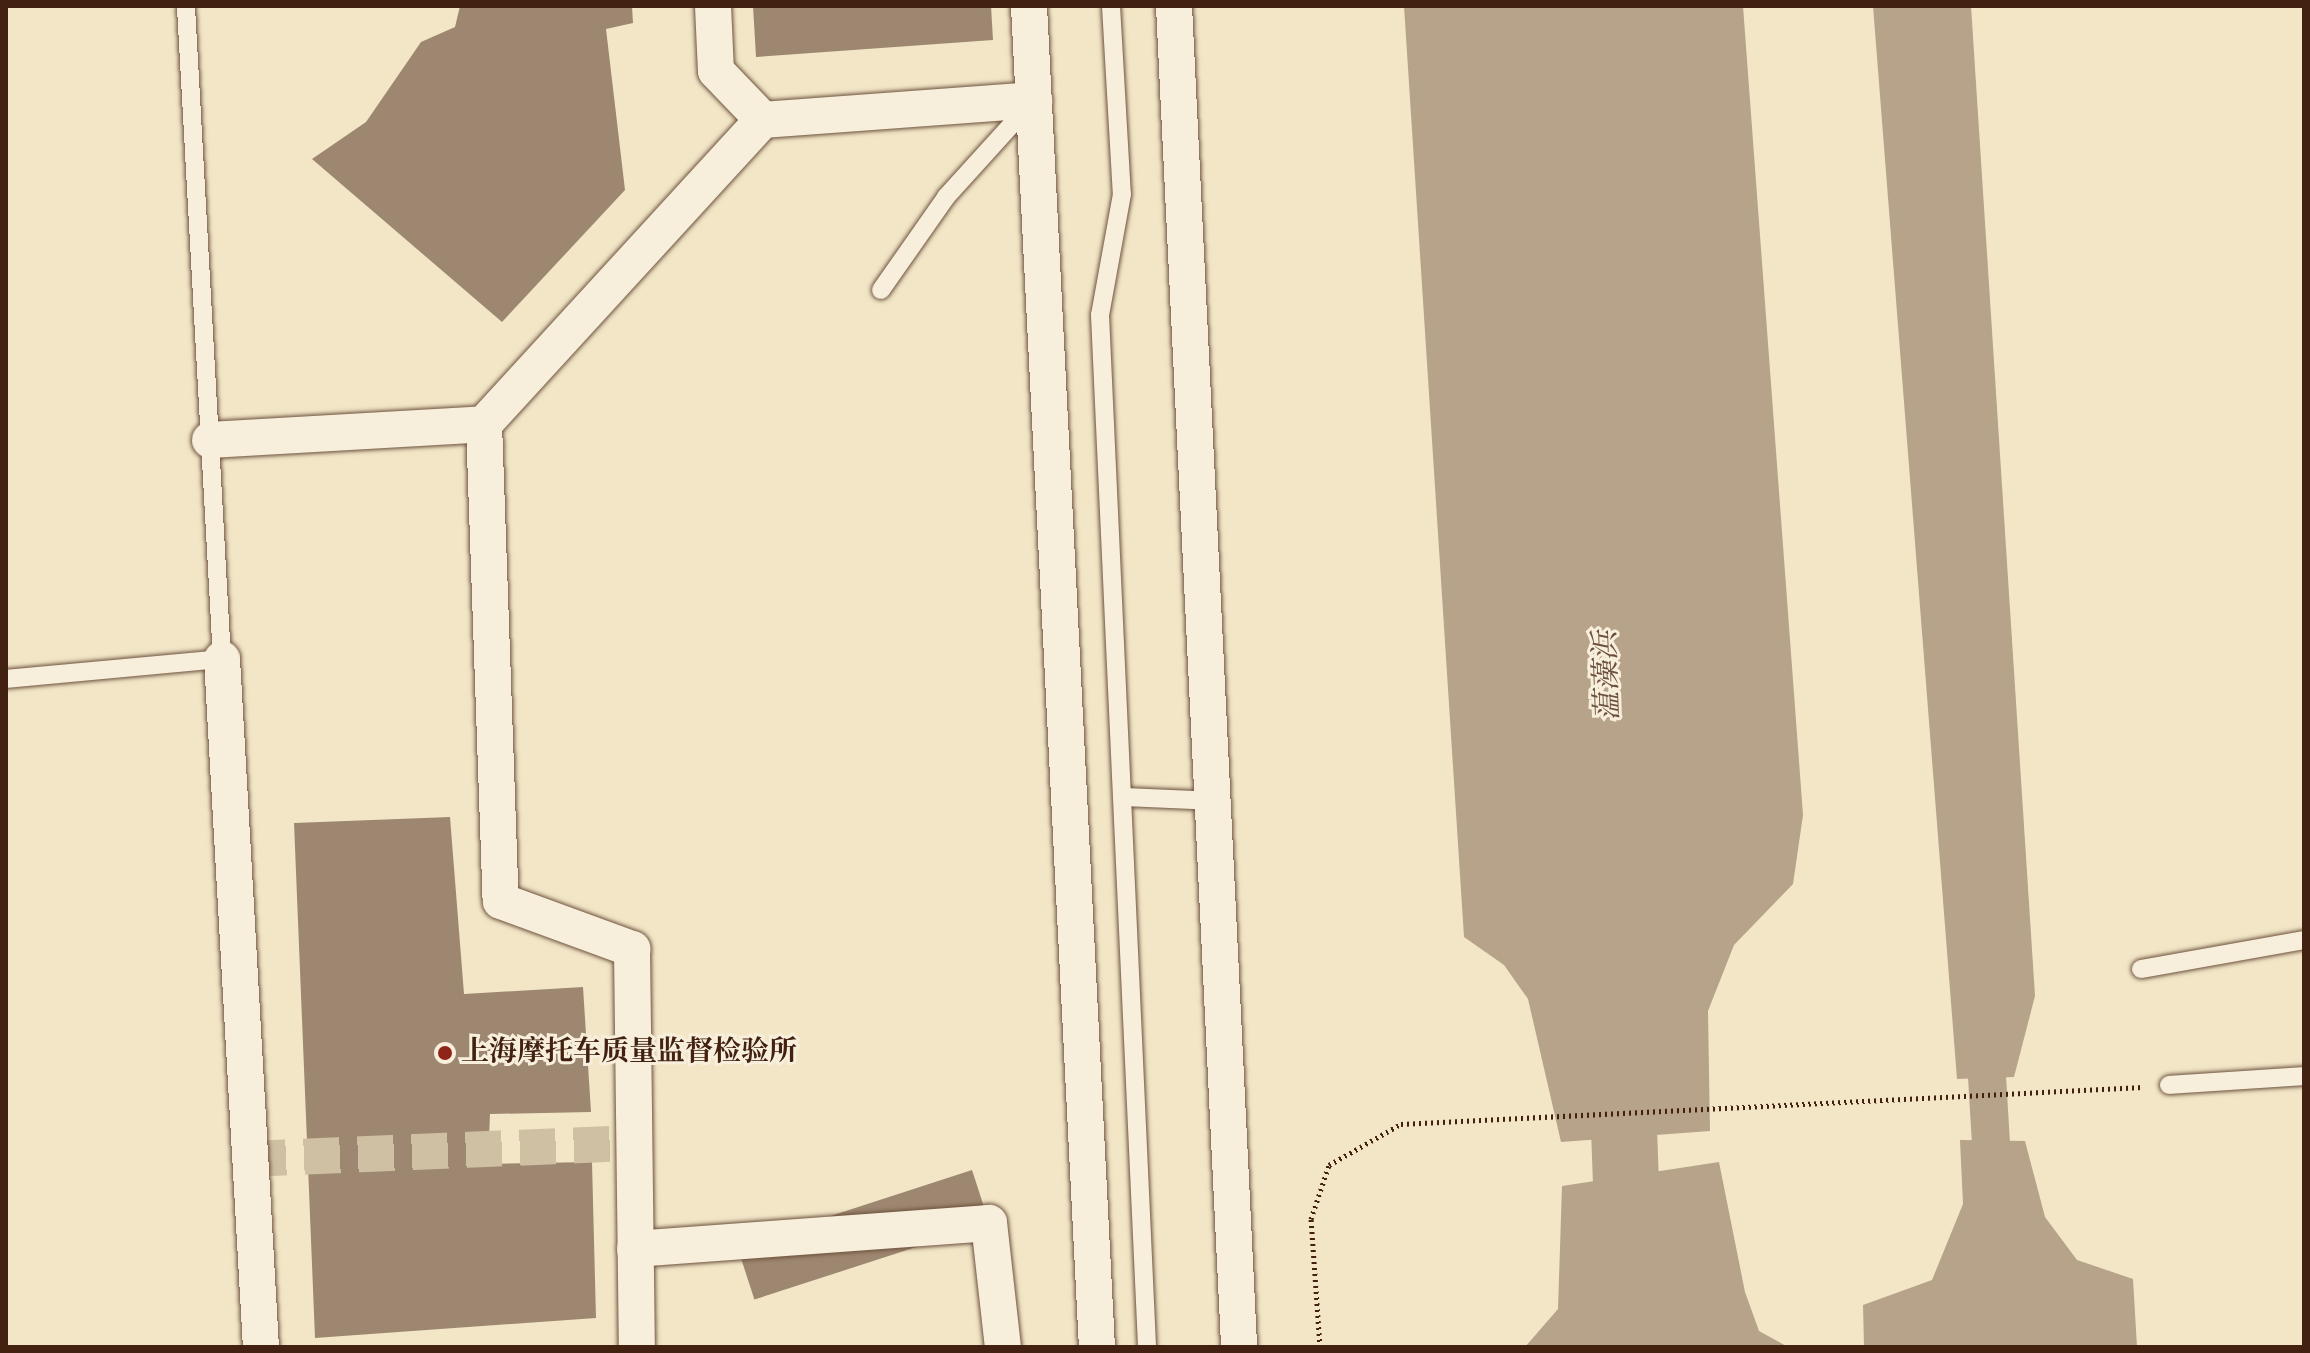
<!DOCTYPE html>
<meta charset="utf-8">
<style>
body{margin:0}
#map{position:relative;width:2310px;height:1353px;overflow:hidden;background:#f2e6c7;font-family:"Sorts Mill Goudy","Noto Serif SC",serif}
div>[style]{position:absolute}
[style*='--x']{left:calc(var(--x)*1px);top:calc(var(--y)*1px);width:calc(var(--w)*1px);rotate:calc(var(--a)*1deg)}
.water>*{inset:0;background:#b6a389}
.canal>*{height:38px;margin:-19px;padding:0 19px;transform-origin:19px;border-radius:19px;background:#b6a389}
.river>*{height:66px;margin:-33px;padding:0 33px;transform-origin:33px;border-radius:33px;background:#b6a389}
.building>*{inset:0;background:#9e8770;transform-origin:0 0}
.minor-tunnel>*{height:36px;margin-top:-18px;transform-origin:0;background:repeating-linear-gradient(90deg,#cfbfa3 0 36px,transparent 0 54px)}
.path>*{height:5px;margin-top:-2.5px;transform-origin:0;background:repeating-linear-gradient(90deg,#422111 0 2px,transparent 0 6px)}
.roads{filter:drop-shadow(0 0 2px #6e523e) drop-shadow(0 0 2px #6e523e)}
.service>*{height:18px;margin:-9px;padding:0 9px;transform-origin:9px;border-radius:9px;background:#f7efdb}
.minor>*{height:36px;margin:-18px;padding:0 18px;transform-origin:18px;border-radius:18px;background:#f7efdb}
.dots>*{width:22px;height:22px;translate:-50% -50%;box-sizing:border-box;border:4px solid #f7efdb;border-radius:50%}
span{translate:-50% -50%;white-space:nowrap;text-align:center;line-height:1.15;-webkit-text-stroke:6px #f7efdb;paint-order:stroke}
.poi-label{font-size:28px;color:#422111;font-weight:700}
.left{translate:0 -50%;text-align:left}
.water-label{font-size:30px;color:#6b4e3b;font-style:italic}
.frame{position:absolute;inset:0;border:8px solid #422111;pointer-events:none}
</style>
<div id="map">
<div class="water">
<i style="clip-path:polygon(1404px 6px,1743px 6px,1803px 815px,1793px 884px,1734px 945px,1708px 1011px,1710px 1131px,1561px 1142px,1528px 999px,1504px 965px,1464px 937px)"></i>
<i style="clip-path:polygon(1873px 6px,1971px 6px,2035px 996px,2014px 1077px,1957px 1079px)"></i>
<i style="clip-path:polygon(1960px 1140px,2025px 1141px,2045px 1217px,2077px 1260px,2133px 1279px,2137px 1347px,1864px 1347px,1863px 1305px,1932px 1280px,1963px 1204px)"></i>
<i style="clip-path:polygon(1719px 1162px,1745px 1292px,1759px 1331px,1788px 1347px,1525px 1347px,1558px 1309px,1562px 1186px)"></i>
</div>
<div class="canal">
<i style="--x:1984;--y:1026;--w:166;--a:86.6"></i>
</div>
<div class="river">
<i style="--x:1621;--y:1047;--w:300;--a:87.9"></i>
</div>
<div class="building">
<i style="clip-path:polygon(460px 6px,632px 6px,633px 23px,606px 29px,625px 190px,502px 322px,312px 159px,366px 122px,421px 42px,455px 27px)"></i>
<i style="clip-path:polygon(753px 6px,991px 6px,993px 40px,756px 57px)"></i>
<i style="clip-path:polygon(450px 817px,464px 994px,583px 987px,591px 1112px,490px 1114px,488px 1164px,592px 1162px,596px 1318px,315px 1338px,294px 823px)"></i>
<i style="left:972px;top:1170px;width:56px;height:247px;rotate:72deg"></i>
</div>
<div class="minor-tunnel">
<i style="--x:250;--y:1159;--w:385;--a:-2.4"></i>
</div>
<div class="path">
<i style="--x:1320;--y:1347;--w:128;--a:-94"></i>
<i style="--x:1311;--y:1219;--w:57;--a:-71.6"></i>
<i style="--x:1329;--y:1165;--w:83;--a:-29.7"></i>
<i style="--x:1401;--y:1124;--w:743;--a:-2.85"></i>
</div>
<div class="roads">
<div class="service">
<i style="--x:1111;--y:6;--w:188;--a:86.7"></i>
<i style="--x:1122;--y:194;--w:123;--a:100.3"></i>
<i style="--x:1100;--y:315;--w:1033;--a:87.39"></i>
<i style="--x:881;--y:290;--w:113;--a:-55"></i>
<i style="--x:946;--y:197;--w:128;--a:-47.8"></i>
<i style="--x:6;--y:679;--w:217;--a:-5.3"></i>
<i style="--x:222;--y:659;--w:654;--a:-93.16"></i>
<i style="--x:1122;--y:797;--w:91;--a:2.5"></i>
<i style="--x:2141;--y:969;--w:166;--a:-10.1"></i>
<i style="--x:2169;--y:1085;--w:135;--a:-3.8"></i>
</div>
<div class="minor">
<i style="--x:713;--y:6;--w:65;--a:87.4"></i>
<i style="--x:716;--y:71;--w:68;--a:46.2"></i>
<i style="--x:1029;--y:6;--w:1343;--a:87.1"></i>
<i style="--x:1174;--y:6;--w:1343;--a:87.22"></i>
<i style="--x:484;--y:424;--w:477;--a:88"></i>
<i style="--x:501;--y:901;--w:140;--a:20.1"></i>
<i style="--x:632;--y:949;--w:398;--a:89.3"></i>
<i style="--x:210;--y:440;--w:274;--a:-3.3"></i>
<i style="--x:484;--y:424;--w:413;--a:-47.5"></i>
<i style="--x:763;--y:120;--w:272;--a:-4.2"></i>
<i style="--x:222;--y:659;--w:689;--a:86.76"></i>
<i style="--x:635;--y:1249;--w:355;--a:-4.2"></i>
<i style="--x:989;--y:1223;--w:125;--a:83.6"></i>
</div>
</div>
<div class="dots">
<i style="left:445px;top:1053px;background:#8f2418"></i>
</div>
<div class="poi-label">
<span class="left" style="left:461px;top:1053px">上海摩托车质量监督检验所</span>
</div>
<div class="water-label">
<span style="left:1609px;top:676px;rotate:-92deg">蕰藻浜</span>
</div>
<div class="frame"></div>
</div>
